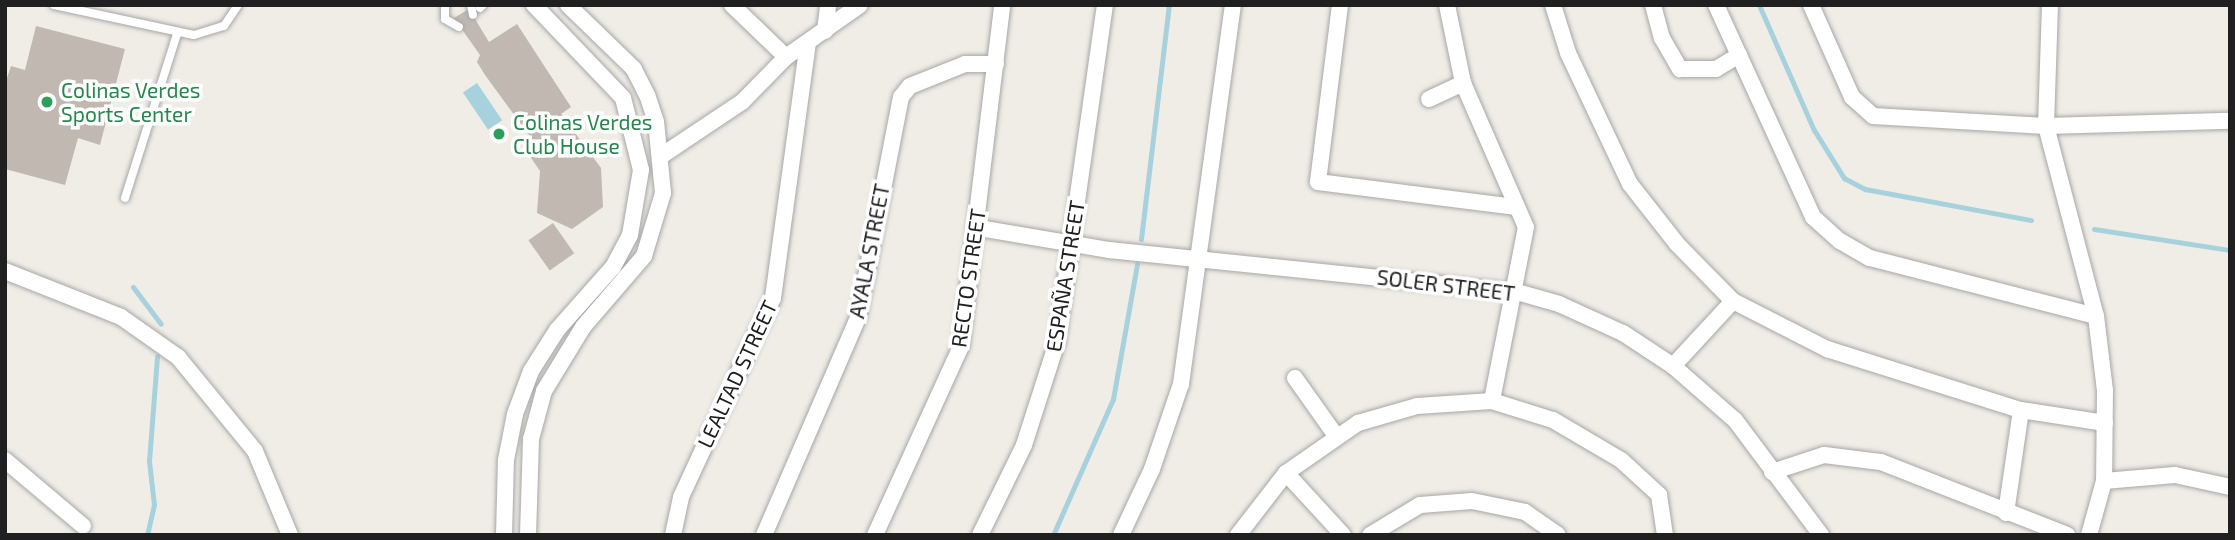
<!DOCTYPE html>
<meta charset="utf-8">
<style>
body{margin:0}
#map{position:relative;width:2235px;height:540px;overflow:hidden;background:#f0ede6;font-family:"Exo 2",sans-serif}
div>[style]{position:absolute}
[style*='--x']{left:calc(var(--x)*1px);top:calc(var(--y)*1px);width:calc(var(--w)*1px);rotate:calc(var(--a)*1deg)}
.water>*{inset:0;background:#a7d2dd;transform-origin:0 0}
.stream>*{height:5px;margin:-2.5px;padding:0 2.5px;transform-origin:2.5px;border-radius:2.5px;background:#a7d2dd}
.building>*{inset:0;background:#c1b8b2;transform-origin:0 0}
.roads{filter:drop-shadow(0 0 2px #a7a7a7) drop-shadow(0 0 2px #a7a7a7)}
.lane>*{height:8px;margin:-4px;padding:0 4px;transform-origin:4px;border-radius:4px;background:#fff}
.street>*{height:16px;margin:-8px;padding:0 8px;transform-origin:8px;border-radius:8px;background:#fff}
.dots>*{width:19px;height:19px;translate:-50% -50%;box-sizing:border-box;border:4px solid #fff;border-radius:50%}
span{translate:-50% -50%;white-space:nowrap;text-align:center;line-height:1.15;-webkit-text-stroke:7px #fff;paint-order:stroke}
.leisure-label{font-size:21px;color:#27864d}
.left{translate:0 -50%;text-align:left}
.street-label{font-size:21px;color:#202020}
.frame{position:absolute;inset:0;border:7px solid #202020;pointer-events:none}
</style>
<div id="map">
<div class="water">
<i style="left:477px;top:83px;width:45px;height:17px;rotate:56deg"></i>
</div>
<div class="stream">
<i style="--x:1759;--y:5;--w:137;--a:66.3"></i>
<i style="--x:1814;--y:130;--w:57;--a:58"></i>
<i style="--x:1844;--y:178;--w:24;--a:28"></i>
<i style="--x:1865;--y:189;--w:169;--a:10.6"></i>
<i style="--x:2094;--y:229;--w:138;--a:8.8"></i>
<i style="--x:1141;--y:239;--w:236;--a:-83.2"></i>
<i style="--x:133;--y:287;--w:46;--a:52.9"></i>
<i style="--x:147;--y:535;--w:31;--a:-77"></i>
<i style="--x:154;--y:505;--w:44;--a:-96.5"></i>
<i style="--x:149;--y:461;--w:105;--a:-85.6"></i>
<i style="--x:1053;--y:535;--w:149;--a:-66.2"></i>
<i style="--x:1113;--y:399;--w:137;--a:-79.9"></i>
</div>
<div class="building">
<i style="clip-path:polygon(469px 9px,489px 42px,517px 24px,571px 107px,561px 114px,601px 168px,603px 207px,572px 229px,537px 213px,540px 171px,527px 152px,537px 146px,485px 75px,477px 62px,480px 55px,454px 18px)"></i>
<i style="clip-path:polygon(36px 26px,125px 49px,100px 145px,78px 138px,65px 185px,5px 169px,5px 84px,11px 66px,25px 70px)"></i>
<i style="left:553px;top:223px;width:37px;height:30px;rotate:55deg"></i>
</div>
<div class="roads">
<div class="lane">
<i style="--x:54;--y:5;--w:143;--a:12.1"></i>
<i style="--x:194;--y:35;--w:31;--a:-17"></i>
<i style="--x:224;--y:26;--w:25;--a:-56"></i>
<i style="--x:445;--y:5;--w:14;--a:90"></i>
<i style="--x:445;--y:19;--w:16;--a:30"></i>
<i style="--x:471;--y:5;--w:10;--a:79"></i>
<i style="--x:480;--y:8;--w:4;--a:-45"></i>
<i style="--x:125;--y:198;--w:172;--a:-72.4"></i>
</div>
<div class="street">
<i style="--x:732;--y:5;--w:75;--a:43.9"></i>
<i style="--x:1340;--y:5;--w:178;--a:97.1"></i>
<i style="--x:1318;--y:182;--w:200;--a:7.2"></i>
<i style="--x:1447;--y:5;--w:80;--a:78.4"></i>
<i style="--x:1463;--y:83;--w:157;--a:66.4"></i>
<i style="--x:1526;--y:227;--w:177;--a:101.1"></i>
<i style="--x:1553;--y:5;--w:50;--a:72.6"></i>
<i style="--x:1568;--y:53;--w:145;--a:64.7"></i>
<i style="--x:1630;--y:184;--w:76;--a:51.9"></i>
<i style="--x:1677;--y:244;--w:80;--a:45.5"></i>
<i style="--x:1733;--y:301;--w:106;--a:27.1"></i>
<i style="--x:1827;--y:349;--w:203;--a:17.5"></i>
<i style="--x:2021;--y:410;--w:85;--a:8.8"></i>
<i style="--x:1653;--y:5;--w:34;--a:75"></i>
<i style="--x:1662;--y:38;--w:36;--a:60"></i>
<i style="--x:1680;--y:69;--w:36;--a:0"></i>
<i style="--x:1716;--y:69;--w:27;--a:-31"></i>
<i style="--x:1716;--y:5;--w:233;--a:65.4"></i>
<i style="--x:1813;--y:217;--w:36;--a:42"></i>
<i style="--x:1840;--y:241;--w:34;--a:30"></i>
<i style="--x:1870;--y:258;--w:233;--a:14.4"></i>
<i style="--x:1811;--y:5;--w:101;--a:66"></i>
<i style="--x:1852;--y:97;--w:28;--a:42"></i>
<i style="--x:1873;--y:116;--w:173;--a:3.3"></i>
<i style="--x:2046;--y:126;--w:184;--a:-1.6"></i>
<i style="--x:2050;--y:5;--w:121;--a:91.9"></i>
<i style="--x:2046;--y:126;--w:196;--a:75.3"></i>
<i style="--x:2096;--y:316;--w:75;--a:83.1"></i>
<i style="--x:2105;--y:390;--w:91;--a:90.6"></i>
<i style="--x:2104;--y:481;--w:56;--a:105.5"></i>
<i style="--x:825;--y:31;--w:26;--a:-83"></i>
<i style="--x:1429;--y:99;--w:38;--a:-25"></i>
<i style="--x:661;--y:156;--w:97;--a:-33.7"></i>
<i style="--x:742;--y:102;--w:63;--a:-45.6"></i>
<i style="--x:786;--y:57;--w:90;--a:-35.1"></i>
<i style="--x:979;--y:228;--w:132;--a:9.6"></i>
<i style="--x:1109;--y:250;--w:410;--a:5.9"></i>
<i style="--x:1517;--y:292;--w:44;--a:15.9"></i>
<i style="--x:1559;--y:304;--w:70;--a:24.4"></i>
<i style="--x:1623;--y:333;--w:60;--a:33.4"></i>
<i style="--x:1673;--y:366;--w:82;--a:41.1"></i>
<i style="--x:1735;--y:420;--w:144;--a:53.2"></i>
<i style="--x:5;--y:271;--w:125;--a:21.6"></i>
<i style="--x:121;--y:317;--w:70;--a:35.1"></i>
<i style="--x:178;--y:357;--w:122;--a:50.7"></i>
<i style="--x:255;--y:451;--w:91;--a:67.4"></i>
<i style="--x:1673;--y:366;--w:88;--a:-47.3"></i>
<i style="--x:1295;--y:378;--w:71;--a:54.7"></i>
<i style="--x:5;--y:460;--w:102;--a:40.2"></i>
<i style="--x:1772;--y:472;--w:55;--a:-18.1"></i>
<i style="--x:1824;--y:455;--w:57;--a:7"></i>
<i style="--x:1881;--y:462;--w:200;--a:21.4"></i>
<i style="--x:1286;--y:473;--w:84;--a:47.4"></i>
<i style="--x:2104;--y:481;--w:71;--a:-4.8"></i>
<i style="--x:2175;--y:475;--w:56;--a:12.3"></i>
<i style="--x:2006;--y:513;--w:104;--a:-81.7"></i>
<i style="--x:504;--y:535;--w:75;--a:-88.5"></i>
<i style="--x:506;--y:460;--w:47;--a:-78.9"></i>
<i style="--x:515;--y:414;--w:46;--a:-69.6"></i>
<i style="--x:531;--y:371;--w:49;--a:-57.6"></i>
<i style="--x:557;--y:330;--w:84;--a:-48.4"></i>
<i style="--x:613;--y:267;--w:36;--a:-62"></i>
<i style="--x:630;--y:235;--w:66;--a:-80.4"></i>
<i style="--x:641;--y:170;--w:74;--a:-104"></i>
<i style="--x:623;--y:98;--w:129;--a:-133.7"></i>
<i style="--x:528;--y:535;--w:96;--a:-88.2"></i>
<i style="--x:531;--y:439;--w:50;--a:-74.8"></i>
<i style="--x:544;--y:391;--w:75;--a:-58.6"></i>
<i style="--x:583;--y:327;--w:94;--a:-49.3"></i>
<i style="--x:644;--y:256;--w:66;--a:-73.2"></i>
<i style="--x:663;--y:193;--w:71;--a:-95.6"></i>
<i style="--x:656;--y:122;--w:28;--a:-108"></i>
<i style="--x:647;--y:95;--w:29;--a:-117"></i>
<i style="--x:634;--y:69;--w:92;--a:-135.9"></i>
<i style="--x:673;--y:535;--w:39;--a:-78"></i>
<i style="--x:681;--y:497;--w:219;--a:-65.2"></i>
<i style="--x:773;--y:298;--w:256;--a:-82.2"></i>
<i style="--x:764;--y:535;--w:236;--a:-66.6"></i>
<i style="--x:858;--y:318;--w:225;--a:-79"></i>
<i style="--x:901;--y:97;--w:14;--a:-51"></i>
<i style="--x:910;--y:86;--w:59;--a:-21.8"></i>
<i style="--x:965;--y:64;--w:31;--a:0"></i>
<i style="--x:875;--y:535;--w:208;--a:-65.5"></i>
<i style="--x:961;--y:346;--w:343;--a:-83.1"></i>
<i style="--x:980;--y:535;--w:100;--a:-63.9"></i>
<i style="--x:1024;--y:445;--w:108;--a:-72.2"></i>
<i style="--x:1057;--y:342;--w:340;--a:-81.9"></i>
<i style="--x:1121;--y:535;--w:73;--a:-64.8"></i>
<i style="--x:1152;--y:469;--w:90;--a:-71.2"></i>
<i style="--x:1181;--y:384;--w:383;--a:-82.2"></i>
<i style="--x:1238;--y:535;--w:78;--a:-52.3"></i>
<i style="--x:1286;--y:473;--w:88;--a:-34.8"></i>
<i style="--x:1358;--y:423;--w:61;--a:-16.1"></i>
<i style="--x:1417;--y:406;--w:75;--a:-3.8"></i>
<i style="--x:1492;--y:401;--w:64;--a:17.3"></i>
<i style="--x:1553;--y:420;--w:79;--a:30.5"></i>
<i style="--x:1621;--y:460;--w:52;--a:42.6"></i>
<i style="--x:1659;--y:495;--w:40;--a:81.5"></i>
<i style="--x:1370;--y:535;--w:58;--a:-31"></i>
<i style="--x:1420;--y:505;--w:52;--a:-4.4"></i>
<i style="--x:1472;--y:501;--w:54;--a:11.7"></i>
<i style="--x:1525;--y:512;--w:40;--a:34.9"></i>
</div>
</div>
<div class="dots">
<i style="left:47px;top:102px;background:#2e9e5b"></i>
<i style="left:499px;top:134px;background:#2e9e5b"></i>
</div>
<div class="leisure-label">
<span class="left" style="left:61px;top:102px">Colinas Verdes<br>Sports Center</span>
<span class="left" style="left:513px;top:134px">Colinas Verdes<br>Club House</span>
</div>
<div class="street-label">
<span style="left:869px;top:251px;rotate:-79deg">AYALA STREET</span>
<span style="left:1065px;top:276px;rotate:-81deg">ESPAÑA STREET</span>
<span style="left:968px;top:278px;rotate:-82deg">RECTO STREET</span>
<span style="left:1446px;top:285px;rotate:7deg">SOLER STREET</span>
<span style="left:737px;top:374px;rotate:-65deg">LEALTAD STREET</span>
</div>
<div class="frame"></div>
</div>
